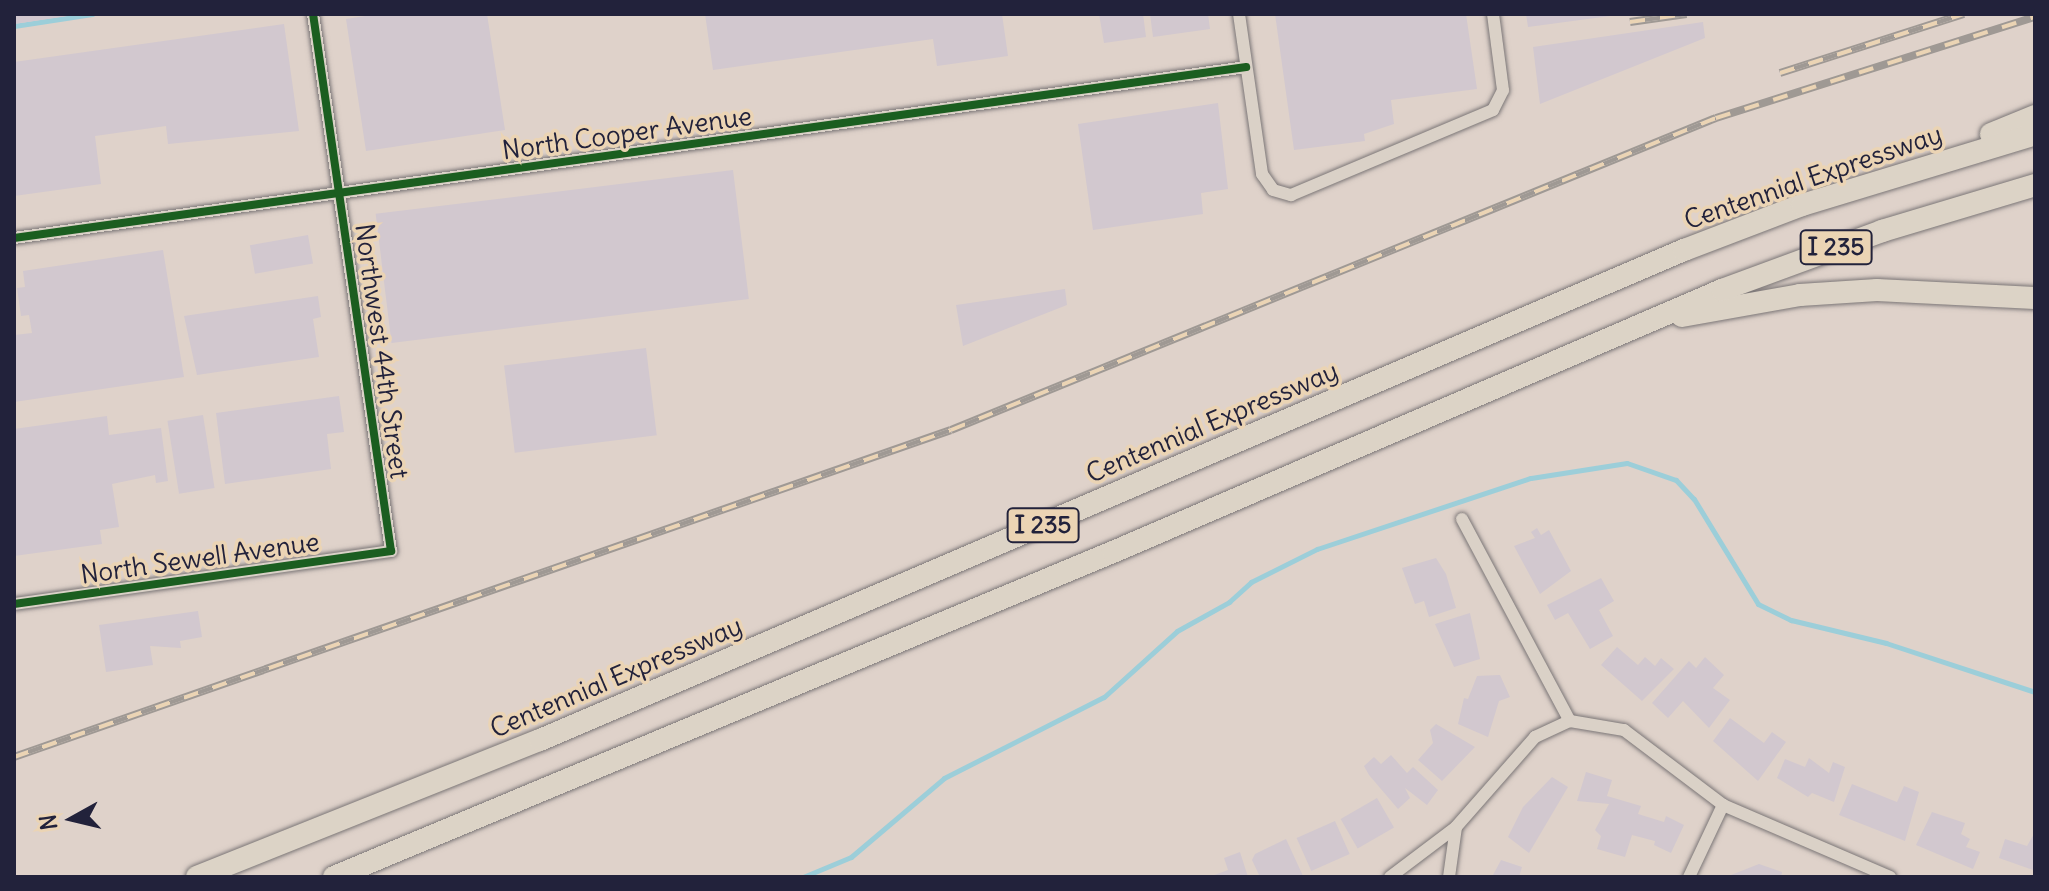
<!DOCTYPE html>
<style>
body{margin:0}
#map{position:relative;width:2049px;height:891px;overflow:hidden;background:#dfd2ca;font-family:Delius,sans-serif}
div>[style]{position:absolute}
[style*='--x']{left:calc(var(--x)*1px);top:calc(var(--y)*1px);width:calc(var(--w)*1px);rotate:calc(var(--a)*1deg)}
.stream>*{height:5px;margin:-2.5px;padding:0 2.5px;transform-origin:2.5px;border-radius:2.5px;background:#9cced9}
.building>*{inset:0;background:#d2c8cf;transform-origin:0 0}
.roads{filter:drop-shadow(0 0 2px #7b7677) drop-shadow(0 0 2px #7b7677)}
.street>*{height:12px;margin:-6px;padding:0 6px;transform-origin:6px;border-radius:6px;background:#dad1c7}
.highway>*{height:22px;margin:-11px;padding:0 11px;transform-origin:11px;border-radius:11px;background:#dcd3c6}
.rail>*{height:8px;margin-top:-4px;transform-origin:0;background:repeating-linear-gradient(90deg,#ebd4b4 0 15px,#9f9994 0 30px);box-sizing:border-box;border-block:2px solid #9f9994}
.cycleway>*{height:8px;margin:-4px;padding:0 4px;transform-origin:4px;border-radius:4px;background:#1b5e20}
span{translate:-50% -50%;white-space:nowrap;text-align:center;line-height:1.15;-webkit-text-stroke:7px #ebd4b4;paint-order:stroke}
.shield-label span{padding:2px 6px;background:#ebd4b4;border:2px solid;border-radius:6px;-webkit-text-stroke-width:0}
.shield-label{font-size:24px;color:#22223b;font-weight:700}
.street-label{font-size:26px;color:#22223b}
.frame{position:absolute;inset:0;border:16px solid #22223b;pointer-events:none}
.north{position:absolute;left:32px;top:779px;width:80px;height:80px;-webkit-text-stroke:6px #ebd4b4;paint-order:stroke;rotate:262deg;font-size:22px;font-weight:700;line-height:32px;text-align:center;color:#22223b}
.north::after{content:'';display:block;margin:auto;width:28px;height:36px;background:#22223b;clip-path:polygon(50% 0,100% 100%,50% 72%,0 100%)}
</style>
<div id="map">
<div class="stream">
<i style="--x:14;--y:26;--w:79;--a:-8.7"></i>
<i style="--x:803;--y:877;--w:52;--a:-22.6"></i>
<i style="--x:851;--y:857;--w:122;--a:-40.3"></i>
<i style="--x:944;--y:778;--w:179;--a:-26.9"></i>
<i style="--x:1104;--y:697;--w:98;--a:-42.1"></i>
<i style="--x:1177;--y:631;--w:60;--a:-29.1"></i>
<i style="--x:1229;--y:602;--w:30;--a:-42"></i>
<i style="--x:1251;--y:582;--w:74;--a:-26.6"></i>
<i style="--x:1317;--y:549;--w:225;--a:-18.4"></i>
<i style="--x:1531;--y:478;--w:97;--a:-8.9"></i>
<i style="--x:1627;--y:463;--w:52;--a:19.1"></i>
<i style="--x:1676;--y:480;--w:26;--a:47"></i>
<i style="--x:1694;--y:499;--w:123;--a:58.6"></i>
<i style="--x:1758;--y:604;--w:37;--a:26"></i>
<i style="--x:1791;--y:620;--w:98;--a:13.6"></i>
<i style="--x:1886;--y:643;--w:157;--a:18.2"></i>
</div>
<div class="building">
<i style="clip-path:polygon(14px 14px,67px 14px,68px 16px,14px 24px)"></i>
<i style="clip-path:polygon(378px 14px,487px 14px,505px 130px,366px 151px,346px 19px)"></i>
<i style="clip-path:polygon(705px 14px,1002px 14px,1008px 56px,937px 66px,933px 39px,713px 70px)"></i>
<i style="clip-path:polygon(1099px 14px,1143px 14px,1146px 37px,1104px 43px)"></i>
<i style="clip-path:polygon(1150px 14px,1208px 14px,1210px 29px,1153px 37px)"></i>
<i style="clip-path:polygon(1275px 14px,1466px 14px,1477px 89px,1391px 100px,1394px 124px,1364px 134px,1365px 141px,1294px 150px)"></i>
<i style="clip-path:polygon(1526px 14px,1610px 14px,1610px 16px,1528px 27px)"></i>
<i style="clip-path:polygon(1703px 22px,1705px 38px,1540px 104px,1533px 47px)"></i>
<i style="clip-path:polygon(284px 24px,299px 131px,168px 144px,166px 126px,95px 136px,101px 184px,14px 196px,14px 62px)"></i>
<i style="clip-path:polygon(1218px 103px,1228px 189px,1201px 193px,1203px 214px,1093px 230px,1078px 124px)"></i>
<i style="left:733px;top:170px;width:130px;height:360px;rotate:83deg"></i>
<i style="left:308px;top:235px;width:29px;height:59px;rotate:80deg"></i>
<i style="clip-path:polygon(163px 250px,184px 377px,14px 402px,14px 335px,32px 333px,29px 315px,21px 316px,17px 288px,25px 287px,23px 271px)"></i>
<i style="clip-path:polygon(1065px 289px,1067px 305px,963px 346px,956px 305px)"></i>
<i style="clip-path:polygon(318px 296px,321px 317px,313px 319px,319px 357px,197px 375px,184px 316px)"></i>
<i style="left:646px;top:348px;width:88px;height:143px;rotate:83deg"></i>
<i style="clip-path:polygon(339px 396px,344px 432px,327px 434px,331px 469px,225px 484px,216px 413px)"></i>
<i style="left:203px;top:415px;width:74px;height:36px;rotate:81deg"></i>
<i style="clip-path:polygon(107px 416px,109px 435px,161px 428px,168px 481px,156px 483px,155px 475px,112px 484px,119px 527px,100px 530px,102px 544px,14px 556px,14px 429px)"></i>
<i style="clip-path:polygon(1537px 528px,1541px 535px,1549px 530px,1571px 571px,1540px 594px,1514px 546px,1535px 538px,1531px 532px)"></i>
<i style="clip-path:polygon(1436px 558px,1446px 574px,1456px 608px,1429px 617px,1424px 601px,1415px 604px,1402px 568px)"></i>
<i style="clip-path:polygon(1601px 578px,1614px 601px,1599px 610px,1613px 636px,1590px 649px,1568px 613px,1555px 620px,1547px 605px)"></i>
<i style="clip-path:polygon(198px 611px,202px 637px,180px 641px,181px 648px,150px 646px,153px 665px,106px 672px,99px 625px)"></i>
<i style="clip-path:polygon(1470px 613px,1480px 659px,1454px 667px,1435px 624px)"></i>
<i style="clip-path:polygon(1617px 647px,1638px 665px,1645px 657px,1655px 666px,1661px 658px,1674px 669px,1642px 701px,1601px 665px)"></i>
<i style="clip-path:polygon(1705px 657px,1724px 675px,1713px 688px,1730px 700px,1709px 728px,1683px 701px,1668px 718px,1652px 703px,1689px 661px,1696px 668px)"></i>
<i style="clip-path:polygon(1500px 675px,1510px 697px,1499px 701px,1488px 737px,1458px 724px,1464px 698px,1468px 699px,1477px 676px)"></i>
<i style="clip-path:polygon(1730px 718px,1764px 743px,1772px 732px,1786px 742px,1758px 781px,1713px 741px)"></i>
<i style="clip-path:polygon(1436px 724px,1475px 747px,1442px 781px,1418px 760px,1433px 743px,1430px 730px)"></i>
<i style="clip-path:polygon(1391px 755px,1407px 773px,1413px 767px,1438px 790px,1427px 805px,1405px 788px,1410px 798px,1398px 809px,1369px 775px,1364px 766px,1374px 757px,1381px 764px)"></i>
<i style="clip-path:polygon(1809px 758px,1829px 773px,1833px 762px,1845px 767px,1834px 802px,1812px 793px,1808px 797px,1777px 778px,1785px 759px,1805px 767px)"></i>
<i style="clip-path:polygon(1586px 772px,1612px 780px,1607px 796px,1641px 806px,1638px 814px,1664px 822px,1666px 816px,1684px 825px,1671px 853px,1654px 845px,1655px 841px,1632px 835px,1625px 857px,1597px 849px,1601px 836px,1595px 830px,1609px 804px,1577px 801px)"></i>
<i style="clip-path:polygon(1552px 777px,1568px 787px,1529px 853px,1508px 837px,1523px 807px)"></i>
<i style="clip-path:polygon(1852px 784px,1897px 802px,1904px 786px,1919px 792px,1905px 841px,1839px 815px)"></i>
<i style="left:1377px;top:798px;width:34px;height:42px;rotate:60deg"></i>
<i style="clip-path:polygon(1932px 812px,1965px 823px,1961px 834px,1970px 839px,1966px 847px,1980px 852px,1973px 869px,1916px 845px)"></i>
<i style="left:1335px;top:821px;width:36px;height:42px;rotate:66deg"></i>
<i style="clip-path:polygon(2035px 832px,2035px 877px,2033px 870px,1999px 858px,2005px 839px,2027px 846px)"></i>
<i style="clip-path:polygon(1286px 839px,1303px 876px,1260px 877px,1252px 860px,1255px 854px)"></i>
<i style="clip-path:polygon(1240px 852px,1248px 877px,1209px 877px,1228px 870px,1224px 858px)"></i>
<i style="clip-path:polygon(1501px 860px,1522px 867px,1519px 877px,1492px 877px)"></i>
<i style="clip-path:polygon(1759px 864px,1782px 872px,1781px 877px,1726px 877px)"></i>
</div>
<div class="roads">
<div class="street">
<i style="--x:1239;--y:14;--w:162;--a:81.8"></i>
<i style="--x:1262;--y:174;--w:19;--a:55"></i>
<i style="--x:1273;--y:190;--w:19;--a:16"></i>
<i style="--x:1291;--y:195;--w:219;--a:-22.8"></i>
<i style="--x:1493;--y:110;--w:22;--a:-63"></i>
<i style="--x:1503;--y:90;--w:77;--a:-97.5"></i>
<i style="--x:14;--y:238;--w:1244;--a:-7.9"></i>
<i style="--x:1462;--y:519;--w:229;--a:61.9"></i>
<i style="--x:14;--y:604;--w:381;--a:-8"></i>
<i style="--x:391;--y:551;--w:543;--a:-98.26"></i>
<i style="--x:1390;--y:877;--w:83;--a:-37.1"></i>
<i style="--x:1456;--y:827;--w:120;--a:-48.7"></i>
<i style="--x:1535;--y:737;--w:38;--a:-25"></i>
<i style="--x:1570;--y:721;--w:55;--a:9.5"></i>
<i style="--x:1624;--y:730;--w:124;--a:37.1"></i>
<i style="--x:1723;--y:805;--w:182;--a:23.3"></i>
<i style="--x:1449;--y:877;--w:50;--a:-82"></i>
<i style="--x:1689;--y:877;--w:80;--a:-64.7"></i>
</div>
<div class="highway">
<i style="--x:1991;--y:134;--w:48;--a:-22.2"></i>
<i style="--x:1682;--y:316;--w:120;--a:-10.1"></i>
<i style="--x:1800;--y:295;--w:77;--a:-3.7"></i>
<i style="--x:1877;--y:290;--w:158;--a:2.9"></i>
<i style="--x:197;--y:877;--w:369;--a:-21.8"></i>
<i style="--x:540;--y:740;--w:1245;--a:-23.19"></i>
<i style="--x:1684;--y:250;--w:126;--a:-20.9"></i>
<i style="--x:1802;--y:205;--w:244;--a:-16.9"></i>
<i style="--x:334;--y:877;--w:844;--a:-22.65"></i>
<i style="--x:1113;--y:552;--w:663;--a:-23.28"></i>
<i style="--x:1722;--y:290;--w:171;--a:-20.2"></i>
<i style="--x:1882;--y:231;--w:160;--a:-16.7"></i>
</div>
</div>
<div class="rail">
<i style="--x:1630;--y:22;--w:57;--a:-8.1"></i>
<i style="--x:1780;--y:73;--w:193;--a:-17.8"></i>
<i style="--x:14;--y:757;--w:992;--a:-19.24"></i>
<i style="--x:951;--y:430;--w:826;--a:-22.19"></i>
<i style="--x:1716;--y:118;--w:335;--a:-17.6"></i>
</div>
<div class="cycleway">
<i style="--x:14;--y:238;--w:1244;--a:-7.9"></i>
<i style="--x:14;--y:604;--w:381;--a:-8"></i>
<i style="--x:391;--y:551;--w:543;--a:-98.26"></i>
</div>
<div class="shield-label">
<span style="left:1836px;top:247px">I 235</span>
<span style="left:1043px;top:525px">I 235</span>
</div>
<div class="street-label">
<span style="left:627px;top:133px;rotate:-8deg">North Cooper Avenue</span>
<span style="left:1813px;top:177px;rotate:-19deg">Centennial Expressway</span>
<span style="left:382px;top:351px;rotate:82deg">Northwest 44th Street</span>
<span style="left:1212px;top:422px;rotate:-23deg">Centennial Expressway</span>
<span style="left:200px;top:558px;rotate:-8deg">North Sewell Avenue</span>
<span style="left:616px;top:677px;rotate:-23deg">Centennial Expressway</span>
</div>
<div class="frame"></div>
<div class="north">N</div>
</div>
